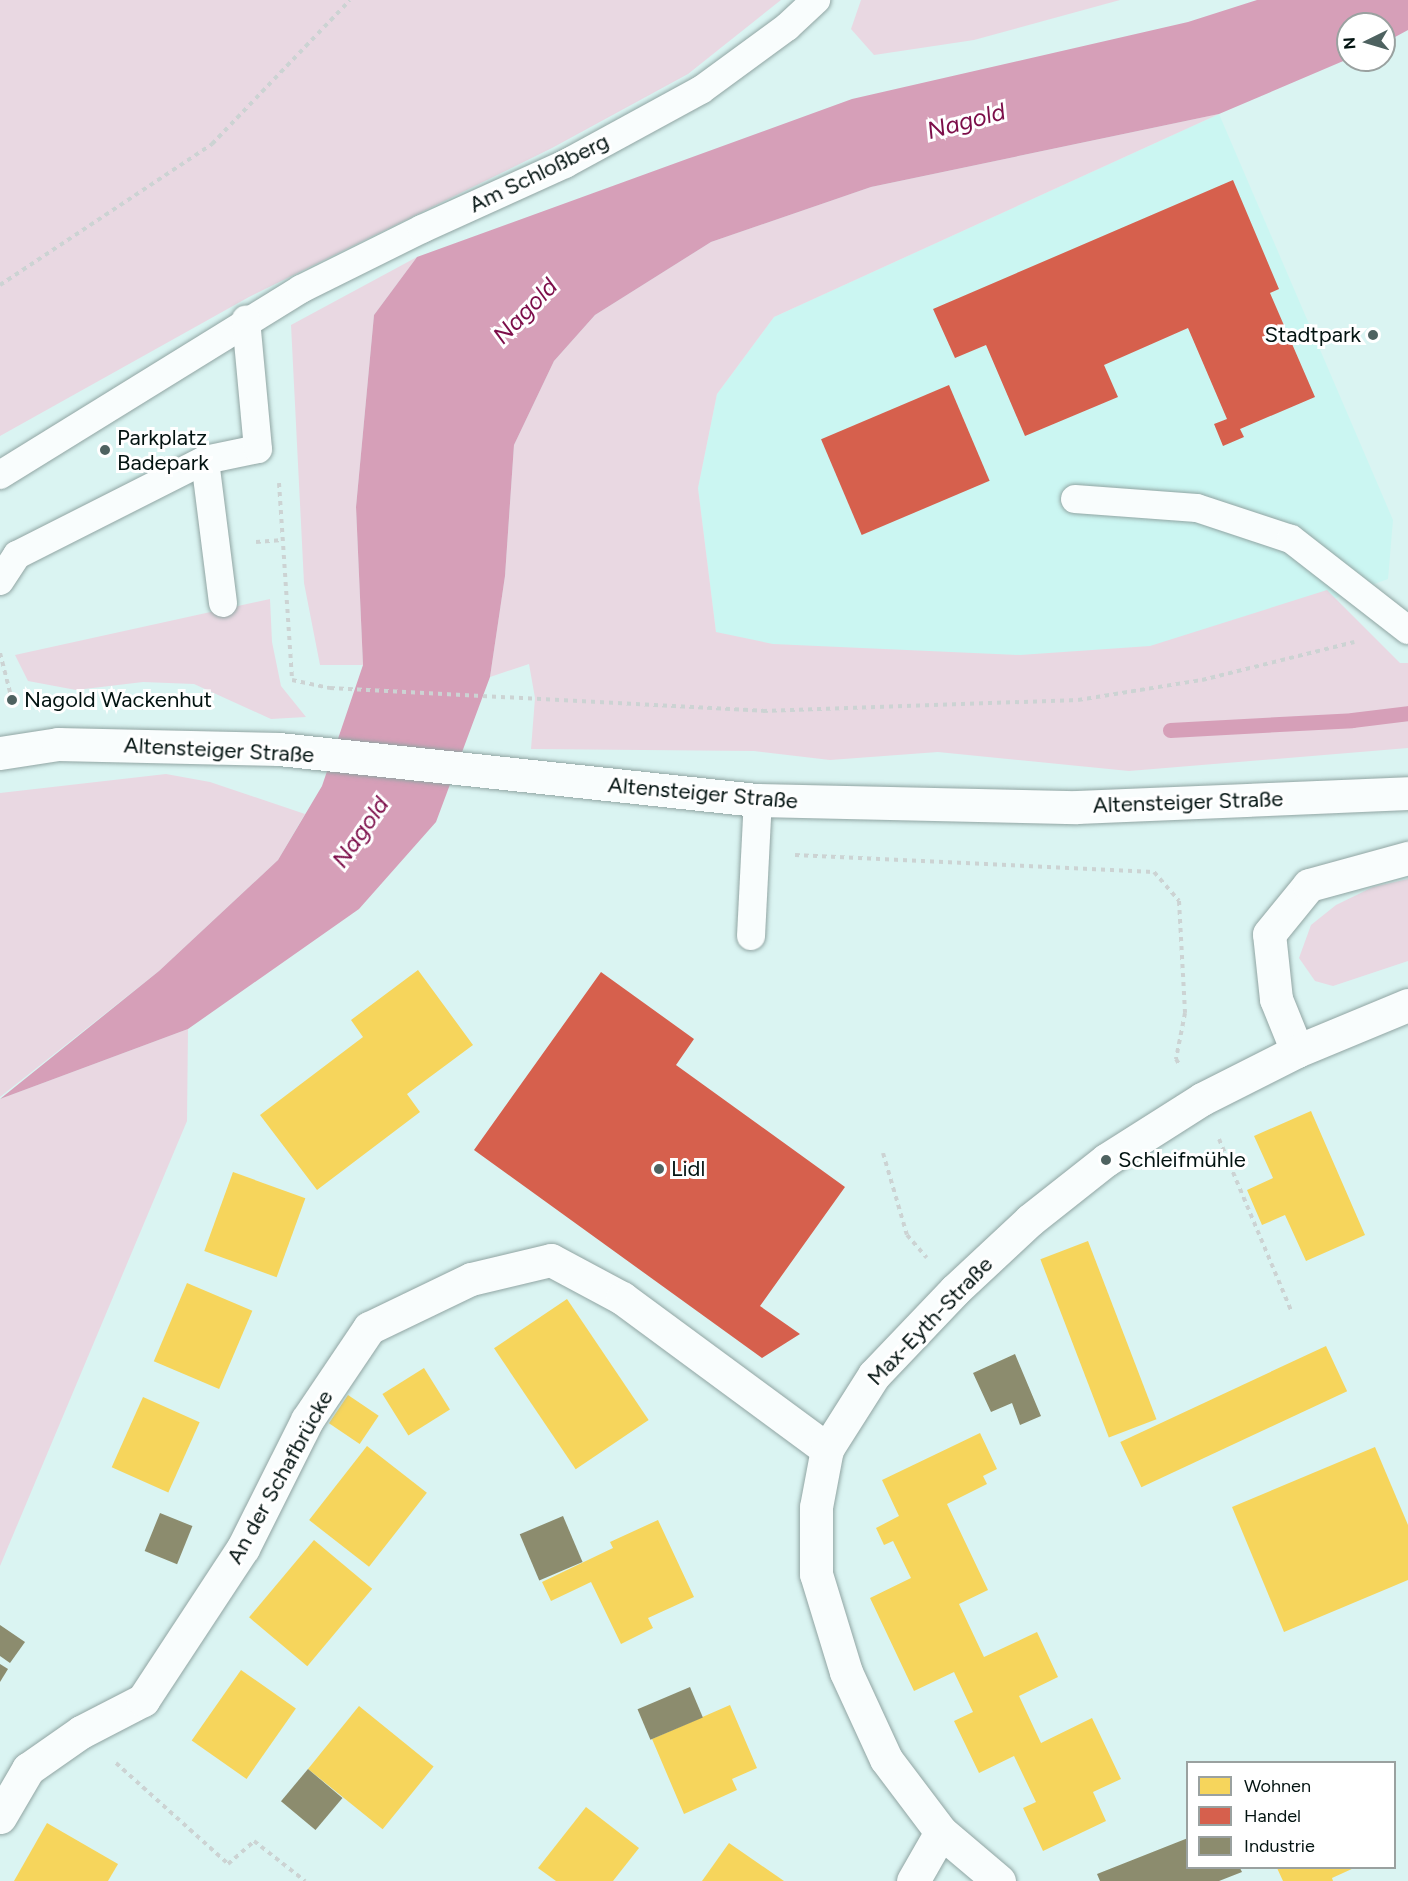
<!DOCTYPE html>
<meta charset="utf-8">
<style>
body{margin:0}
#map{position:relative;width:1408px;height:1881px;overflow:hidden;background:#daf4f2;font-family:Figtree,sans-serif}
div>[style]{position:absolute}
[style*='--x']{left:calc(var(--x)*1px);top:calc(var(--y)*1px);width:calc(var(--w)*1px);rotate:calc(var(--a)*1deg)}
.built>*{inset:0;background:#cbf6f2}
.green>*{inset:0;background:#e9d8e2}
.water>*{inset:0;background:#d69fb8}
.homes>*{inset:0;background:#f6d55c;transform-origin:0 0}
.shops>*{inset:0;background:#d6604d;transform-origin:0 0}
.industry>*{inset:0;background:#8c8c6e;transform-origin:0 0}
.stream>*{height:15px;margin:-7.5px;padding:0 7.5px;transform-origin:7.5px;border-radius:7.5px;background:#d69fb8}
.path>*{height:4px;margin-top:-2px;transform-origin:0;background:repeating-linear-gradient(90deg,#ccd3d3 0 4.5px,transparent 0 9px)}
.roads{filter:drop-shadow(0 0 2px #91a5a3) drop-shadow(0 0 2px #91a5a3)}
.service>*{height:28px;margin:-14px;padding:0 14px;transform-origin:14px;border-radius:14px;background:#f9fdfd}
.minor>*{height:33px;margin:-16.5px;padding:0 16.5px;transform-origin:16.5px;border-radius:16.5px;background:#f9fdfd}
.secondary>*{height:33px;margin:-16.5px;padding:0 16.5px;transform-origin:16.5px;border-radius:16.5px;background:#f9fdfd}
.dots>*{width:16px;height:16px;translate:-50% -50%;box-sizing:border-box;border:3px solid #fff;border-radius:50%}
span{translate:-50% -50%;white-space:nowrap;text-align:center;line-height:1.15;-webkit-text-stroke:6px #fff;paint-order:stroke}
.street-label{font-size:22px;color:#031311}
.poi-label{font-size:22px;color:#031311}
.right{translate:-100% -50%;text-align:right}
.left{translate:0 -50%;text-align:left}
.water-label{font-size:24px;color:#7c0d49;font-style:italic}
.legend{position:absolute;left:1186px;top:1761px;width:210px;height:108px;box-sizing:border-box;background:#fff;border:2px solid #9aa1a0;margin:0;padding:8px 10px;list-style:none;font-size:18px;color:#031311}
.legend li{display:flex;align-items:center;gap:12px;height:30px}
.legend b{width:30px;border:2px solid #9aa1a0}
.north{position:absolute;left:1336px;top:12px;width:60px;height:60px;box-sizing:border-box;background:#fff;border:2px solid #9aa1a0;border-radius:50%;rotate:265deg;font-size:16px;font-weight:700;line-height:24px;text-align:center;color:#031311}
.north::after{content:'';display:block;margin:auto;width:21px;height:27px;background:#4e6260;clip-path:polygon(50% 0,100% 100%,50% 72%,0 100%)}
</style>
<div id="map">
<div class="built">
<i style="clip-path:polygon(1219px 114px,1393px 520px,1388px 579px,1157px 663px,804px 663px,716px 632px,698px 488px,717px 394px,774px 317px)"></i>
</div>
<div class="green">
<i style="clip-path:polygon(0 0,781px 0,688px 74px,552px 148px,249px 297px,0 436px)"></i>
<i style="clip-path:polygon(861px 0,1120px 0,974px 40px,874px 55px,851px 29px)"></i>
<i style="clip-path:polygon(1219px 114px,774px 317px,717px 394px,698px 488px,716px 632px,773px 644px,1020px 655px,1150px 646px,1327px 590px,1400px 663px,1408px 663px,1408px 748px,1129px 771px,938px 752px,830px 760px,754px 751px,531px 749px,535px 698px,529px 664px,490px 677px,505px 576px,514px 445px,554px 361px,595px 315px,711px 242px,871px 187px)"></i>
<i style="clip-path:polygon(417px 257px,374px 315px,356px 507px,363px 665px,320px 665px,304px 583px,291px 325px)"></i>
<i style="clip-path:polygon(270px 599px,272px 642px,281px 686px,306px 717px,271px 719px,194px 684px,143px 682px,76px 690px,28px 681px,15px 655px)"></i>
<i style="clip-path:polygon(166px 774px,210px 782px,305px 814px,278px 860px,159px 971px,0 1097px,0 793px)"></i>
<i style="clip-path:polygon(1408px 879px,1408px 961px,1333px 986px,1315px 981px,1299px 958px,1311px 925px,1336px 905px,1373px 887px)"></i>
<i style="clip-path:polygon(188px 1029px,187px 1121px,0 1566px,0 1099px)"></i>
</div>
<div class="water">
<i style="clip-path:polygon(1257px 0,1408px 0,1408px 30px,1384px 43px,1384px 24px,1348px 24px,1348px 59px,1219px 114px,871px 187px,711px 242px,595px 315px,554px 361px,514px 445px,505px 576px,490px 677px,436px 822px,359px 909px,188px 1029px,0 1099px,159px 971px,278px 860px,322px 786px,363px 665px,356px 507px,374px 315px,417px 257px,852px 99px,1188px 22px)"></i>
</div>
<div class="homes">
<i style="clip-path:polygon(418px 970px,473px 1045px,407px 1094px,420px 1112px,317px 1190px,260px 1115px,363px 1037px,351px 1020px)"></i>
<i style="clip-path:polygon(1311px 1111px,1365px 1235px,1306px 1261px,1285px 1215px,1262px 1225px,1247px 1190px,1273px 1178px,1254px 1136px)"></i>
<i style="left:233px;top:1172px;width:77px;height:84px;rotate:20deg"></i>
<i style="left:1088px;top:1241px;width:191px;height:51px;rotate:69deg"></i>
<i style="left:187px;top:1283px;width:71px;height:85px;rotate:23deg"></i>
<i style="left:567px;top:1299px;width:146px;height:88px;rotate:56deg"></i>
<i style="left:1326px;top:1346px;width:50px;height:227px;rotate:65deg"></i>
<i style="left:424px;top:1368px;width:49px;height:49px;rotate:58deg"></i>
<i style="left:348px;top:1395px;width:37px;height:34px;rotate:34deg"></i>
<i style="left:143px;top:1397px;width:62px;height:77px;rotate:24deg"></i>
<i style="clip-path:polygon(980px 1433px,997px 1469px,983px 1476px,987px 1484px,947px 1504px,988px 1590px,959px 1604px,984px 1657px,1037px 1632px,1058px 1677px,1019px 1696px,1041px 1743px,1092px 1718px,1121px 1779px,1093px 1792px,1106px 1821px,1043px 1851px,1023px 1808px,1036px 1802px,1014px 1756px,979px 1773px,954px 1721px,973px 1712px,954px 1672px,914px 1691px,870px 1598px,911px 1578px,893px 1541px,884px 1545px,876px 1528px,899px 1516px,882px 1480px)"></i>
<i style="left:367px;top:1446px;width:76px;height:94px;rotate:38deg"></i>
<i style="clip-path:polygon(1375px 1447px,1408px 1525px,1408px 1580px,1284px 1632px,1232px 1507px)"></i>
<i style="clip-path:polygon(658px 1520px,694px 1597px,648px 1618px,653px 1628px,621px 1644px,591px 1582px,551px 1601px,542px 1582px,613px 1548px,610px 1542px)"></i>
<i style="left:314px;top:1540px;width:76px;height:101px;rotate:40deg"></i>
<i style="left:241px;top:1670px;width:67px;height:86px;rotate:35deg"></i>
<i style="clip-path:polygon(730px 1705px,757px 1768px,732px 1779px,737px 1790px,684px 1814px,652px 1739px)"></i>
<i style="left:359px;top:1706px;width:96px;height:81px;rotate:39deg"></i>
<i style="clip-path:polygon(586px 1807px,639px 1848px,613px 1881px,556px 1881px,538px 1868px)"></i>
<i style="clip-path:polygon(47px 1823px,118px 1864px,108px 1881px,14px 1881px)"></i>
<i style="clip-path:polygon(729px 1843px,784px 1881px,702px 1881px)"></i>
<i style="clip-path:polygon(1277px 1868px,1354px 1868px,1332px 1878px,1333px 1881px,1283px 1881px)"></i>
</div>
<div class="shops">
<i style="clip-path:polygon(1233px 180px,1279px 289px,1270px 293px,1315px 397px,1240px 429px,1244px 437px,1223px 446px,1214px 424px,1227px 419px,1188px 328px,1104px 365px,1118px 397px,1025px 436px,986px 345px,955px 358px,933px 309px)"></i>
<i style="left:949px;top:385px;width:104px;height:139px;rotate:67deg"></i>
<i style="clip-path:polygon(601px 972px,694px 1039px,676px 1065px,845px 1187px,760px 1306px,800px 1334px,762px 1358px,474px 1150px)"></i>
</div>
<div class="industry">
<i style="clip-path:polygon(1015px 1354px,1041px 1416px,1020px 1425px,1012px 1403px,991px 1412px,973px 1373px)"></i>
<i style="left:160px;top:1513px;width:35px;height:41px;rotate:22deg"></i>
<i style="left:563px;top:1516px;width:50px;height:47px;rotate:67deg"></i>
<i style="clip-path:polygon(0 1625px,25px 1642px,10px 1663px,0 1656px)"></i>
<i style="clip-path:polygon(0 1664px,8px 1669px,0 1682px)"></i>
<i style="left:690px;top:1687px;width:33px;height:57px;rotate:67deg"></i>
<i style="left:308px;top:1769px;width:45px;height:42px;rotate:40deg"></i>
<i style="clip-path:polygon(1188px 1838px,1188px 1868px,1240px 1868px,1242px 1872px,1219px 1881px,1100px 1881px,1097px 1874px)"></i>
</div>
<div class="stream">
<i style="--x:1170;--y:730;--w:182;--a:-3.1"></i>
<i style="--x:1352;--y:720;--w:56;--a:-7.1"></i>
</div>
<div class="path">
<i style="--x:0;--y:285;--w:255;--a:-33.6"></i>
<i style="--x:212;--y:144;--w:199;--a:-46.2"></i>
<i style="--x:279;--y:483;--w:197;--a:86.2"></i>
<i style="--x:292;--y:680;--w:39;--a:12"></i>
<i style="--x:330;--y:688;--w:434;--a:3"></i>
<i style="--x:763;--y:711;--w:315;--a:-2"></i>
<i style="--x:1078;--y:700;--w:126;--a:-9.2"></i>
<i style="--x:1202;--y:680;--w:157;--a:-14"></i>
<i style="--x:256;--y:542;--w:27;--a:-4"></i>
<i style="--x:0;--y:653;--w:49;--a:75.7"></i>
<i style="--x:795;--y:855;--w:359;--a:2.7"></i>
<i style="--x:1154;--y:872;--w:38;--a:49"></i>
<i style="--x:1179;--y:901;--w:112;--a:86.9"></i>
<i style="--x:1185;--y:1013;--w:47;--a:101.1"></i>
<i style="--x:1176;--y:1059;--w:6;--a:59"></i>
<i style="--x:1219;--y:1139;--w:186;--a:67.2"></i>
<i style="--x:883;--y:1153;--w:85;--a:73.7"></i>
<i style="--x:907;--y:1235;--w:30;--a:49"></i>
<i style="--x:116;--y:1763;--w:151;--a:42"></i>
<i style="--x:228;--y:1864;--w:35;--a:-41"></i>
<i style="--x:254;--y:1841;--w:65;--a:38.1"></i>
</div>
<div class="roads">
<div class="service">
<i style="--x:0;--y:475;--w:354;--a:-31.7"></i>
<i style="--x:301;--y:289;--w:135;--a:-26.4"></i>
<i style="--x:422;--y:229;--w:157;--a:-24.4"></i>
<i style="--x:565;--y:164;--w:155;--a:-28.6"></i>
<i style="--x:701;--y:90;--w:107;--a:-36.2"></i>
<i style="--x:787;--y:27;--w:40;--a:-43"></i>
<i style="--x:1075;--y:499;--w:122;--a:4.2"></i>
<i style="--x:1197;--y:508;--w:99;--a:18.3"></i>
<i style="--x:1291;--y:539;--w:148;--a:37.9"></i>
<i style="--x:0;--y:581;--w:31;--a:-57"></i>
<i style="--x:17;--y:555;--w:211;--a:-26.8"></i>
<i style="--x:223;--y:603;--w:144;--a:-97.2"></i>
<i style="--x:205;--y:460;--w:54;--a:-11.7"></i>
<i style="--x:258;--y:449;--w:130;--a:-95.3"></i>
<i style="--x:751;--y:936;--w:136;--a:-87.1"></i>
</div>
<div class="minor">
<i style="--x:1297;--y:1051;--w:56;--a:-112"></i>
<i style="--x:1276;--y:999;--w:65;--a:-96.1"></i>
<i style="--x:1269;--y:934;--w:63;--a:-50.8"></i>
<i style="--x:1309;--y:885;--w:103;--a:-15.3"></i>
<i style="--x:0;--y:1817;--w:56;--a:-59.7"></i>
<i style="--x:28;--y:1769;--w:65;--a:-34.9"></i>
<i style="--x:81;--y:1732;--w:70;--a:-27.3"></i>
<i style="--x:143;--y:1700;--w:182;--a:-56.7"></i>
<i style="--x:243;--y:1548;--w:143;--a:-63.4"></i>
<i style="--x:307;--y:1420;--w:111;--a:-56"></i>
<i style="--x:369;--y:1328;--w:113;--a:-25.7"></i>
<i style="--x:471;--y:1279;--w:82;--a:-13.4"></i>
<i style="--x:551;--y:1260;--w:81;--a:28.2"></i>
<i style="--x:622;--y:1298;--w:255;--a:36.4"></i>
<i style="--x:913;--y:1881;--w:56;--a:-60.3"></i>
<i style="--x:999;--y:1881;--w:76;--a:-139.8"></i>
<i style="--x:941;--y:1832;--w:91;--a:-127"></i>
<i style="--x:886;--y:1759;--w:96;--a:-114.7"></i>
<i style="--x:846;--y:1672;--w:102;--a:-107"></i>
<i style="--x:816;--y:1574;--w:67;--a:-90"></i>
<i style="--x:816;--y:1507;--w:59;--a:-79.3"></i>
<i style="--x:827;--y:1449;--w:88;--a:-57.6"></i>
<i style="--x:874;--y:1375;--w:117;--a:-46.4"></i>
<i style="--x:955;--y:1290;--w:103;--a:-43"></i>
<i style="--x:1030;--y:1220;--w:97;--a:-38.3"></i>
<i style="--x:1106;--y:1160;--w:114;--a:-32.4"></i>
<i style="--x:1202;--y:1099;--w:106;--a:-26.8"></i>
<i style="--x:1297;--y:1051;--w:120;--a:-22.5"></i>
</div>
<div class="secondary">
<i style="--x:0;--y:753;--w:59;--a:-8.8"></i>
<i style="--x:58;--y:744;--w:221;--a:1.3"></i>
<i style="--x:279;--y:749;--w:482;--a:6.1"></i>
<i style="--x:758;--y:800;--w:319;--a:1.3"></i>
<i style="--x:1077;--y:807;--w:331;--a:-2.4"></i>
</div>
</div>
<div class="dots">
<i style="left:1373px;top:335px;background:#4e6260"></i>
<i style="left:105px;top:450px;background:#4e6260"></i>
<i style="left:12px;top:700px;background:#4e6260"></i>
<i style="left:1106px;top:1160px;background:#4e6260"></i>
<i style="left:659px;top:1169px;background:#4e6260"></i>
</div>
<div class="street-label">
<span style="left:539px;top:173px;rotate:-26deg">Am Schloßberg</span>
<span style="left:219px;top:750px;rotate:3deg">Altensteiger Straße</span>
<span style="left:703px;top:793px;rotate:5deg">Altensteiger Straße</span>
<span style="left:1188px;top:802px;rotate:-2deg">Altensteiger Straße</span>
<span style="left:930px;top:1321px;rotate:-46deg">Max-Eyth-Straße</span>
<span style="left:280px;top:1477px;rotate:-61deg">An der Schafbrücke</span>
</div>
<div class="poi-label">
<span class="right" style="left:1361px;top:335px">Stadtpark</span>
<span class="left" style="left:117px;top:450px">Parkplatz<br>Badepark</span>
<span class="left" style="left:24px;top:700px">Nagold Wackenhut</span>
<span class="left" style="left:1118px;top:1160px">Schleifmühle</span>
<span class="left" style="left:671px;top:1169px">Lidl</span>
</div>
<div class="water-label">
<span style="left:966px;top:121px;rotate:-15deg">Nagold</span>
<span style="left:525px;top:311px;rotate:-46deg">Nagold</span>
<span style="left:360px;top:832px;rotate:-55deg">Nagold</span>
</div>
<ul class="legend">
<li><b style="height:16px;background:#f6d55c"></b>Wohnen</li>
<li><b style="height:16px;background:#d6604d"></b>Handel</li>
<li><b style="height:16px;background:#8c8c6e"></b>Industrie</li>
</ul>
<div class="north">N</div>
</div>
